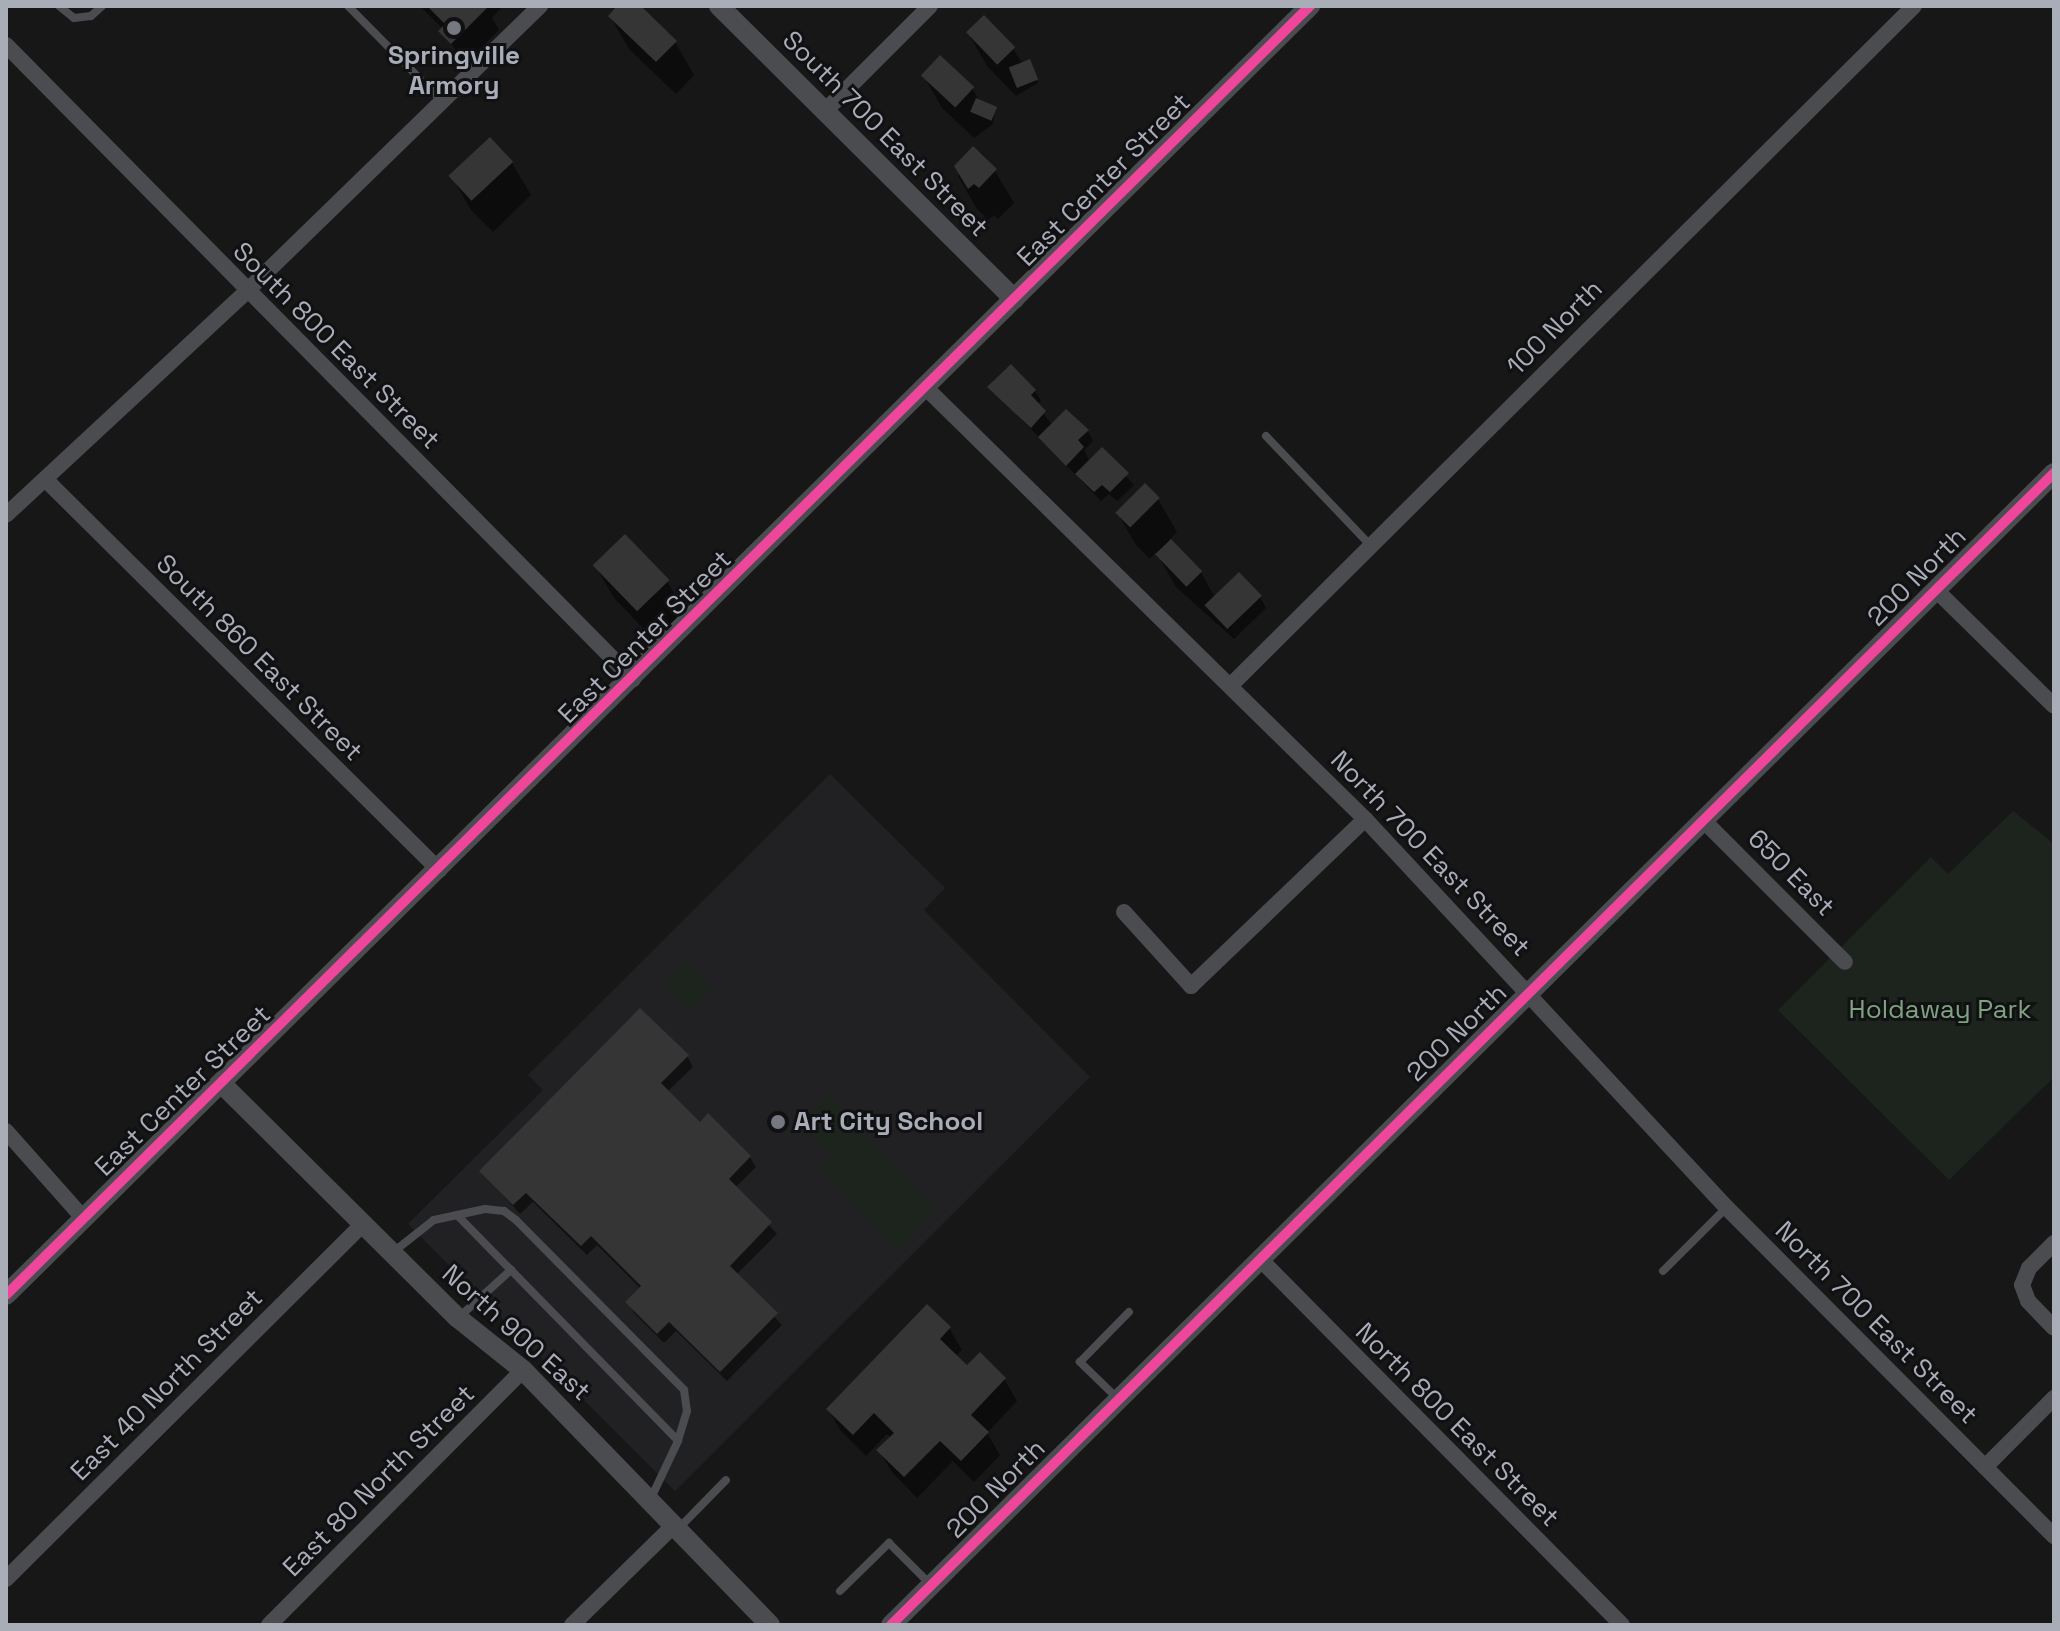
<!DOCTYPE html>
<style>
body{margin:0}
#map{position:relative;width:2060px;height:1631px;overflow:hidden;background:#171717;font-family:"Space Grotesk",sans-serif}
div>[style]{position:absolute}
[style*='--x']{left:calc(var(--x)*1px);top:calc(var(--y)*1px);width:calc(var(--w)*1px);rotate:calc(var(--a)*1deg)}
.built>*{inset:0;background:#212123}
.green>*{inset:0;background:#1d241e;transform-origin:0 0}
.shadow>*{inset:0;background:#0007}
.building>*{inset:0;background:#353536;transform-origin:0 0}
.service>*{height:8px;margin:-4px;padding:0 4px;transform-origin:4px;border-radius:4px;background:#4b4c50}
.minor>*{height:16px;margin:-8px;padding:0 8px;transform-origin:8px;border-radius:8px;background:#4b4c50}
.tertiary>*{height:20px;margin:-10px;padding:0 10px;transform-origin:10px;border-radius:10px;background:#4b4c50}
.cycleway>*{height:10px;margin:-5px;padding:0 5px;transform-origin:5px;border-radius:5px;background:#ed469a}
.dots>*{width:22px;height:22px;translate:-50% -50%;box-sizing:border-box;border:4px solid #111113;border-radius:50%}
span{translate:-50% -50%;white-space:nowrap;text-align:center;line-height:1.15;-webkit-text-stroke:6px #111113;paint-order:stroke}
.poi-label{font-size:26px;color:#a8adb8;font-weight:700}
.left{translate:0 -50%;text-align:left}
.street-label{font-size:26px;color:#a8adb8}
.park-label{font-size:26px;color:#7fa381}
.frame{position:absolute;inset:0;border:8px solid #a8adb8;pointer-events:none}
</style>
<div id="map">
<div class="built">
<i style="clip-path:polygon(830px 774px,945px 888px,924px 910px,1090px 1077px,675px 1491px,408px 1224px,543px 1090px,528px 1075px)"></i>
</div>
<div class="green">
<i style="clip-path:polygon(2013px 811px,2054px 844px,2054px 1077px,1949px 1180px,1778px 1010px,1931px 857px,1948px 874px)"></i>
<i style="left:685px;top:962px;width:39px;height:32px;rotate:46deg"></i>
<i style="clip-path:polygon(829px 1094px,936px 1210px,899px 1251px,818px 1168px,830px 1156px,798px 1123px)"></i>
</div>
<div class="shadow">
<i style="clip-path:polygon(420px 6px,503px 6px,492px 18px,499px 30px,464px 65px,443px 29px)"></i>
<i style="clip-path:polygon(620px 6px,638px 6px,675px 42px,694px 75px,676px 94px,629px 49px,610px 16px)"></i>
<i style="clip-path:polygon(968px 33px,1013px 49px,1023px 64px,1031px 66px,1038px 83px,1016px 96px,987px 66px)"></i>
<i style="clip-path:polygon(923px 75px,972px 88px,980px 102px,995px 108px,993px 124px,974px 138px,942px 108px)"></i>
<i style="clip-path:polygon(973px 149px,995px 171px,1014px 203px,998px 219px,994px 215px,988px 220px,977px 209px,958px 176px)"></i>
<i style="clip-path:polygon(512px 163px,531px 195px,493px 232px,471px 210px,452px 177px)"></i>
<i style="clip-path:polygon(990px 387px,1035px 391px,1041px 401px,1037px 405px,1052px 425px,1088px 431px,1093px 441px,1084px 450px,1090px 462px,1102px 450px,1134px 485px,1117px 501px,1109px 494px,1101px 501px)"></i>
<i style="clip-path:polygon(1158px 499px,1177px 532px,1169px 540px,1201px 572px,1215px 598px,1260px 597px,1266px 608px,1234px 639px,1176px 587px,1156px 552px,1150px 559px,1136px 545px,1117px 512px)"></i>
<i style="clip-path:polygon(595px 565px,667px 581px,686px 614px,656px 642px,614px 598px)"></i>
<i style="clip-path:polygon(687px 1056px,693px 1067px,667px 1092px,700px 1125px,750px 1157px,756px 1167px,735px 1188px,777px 1234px,736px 1275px,782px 1325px,727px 1381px,676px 1331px,664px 1343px,634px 1313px,628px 1302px,641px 1289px,597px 1245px,587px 1255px,533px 1202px,520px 1214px,482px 1172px)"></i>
<i style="clip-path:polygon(949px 1328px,962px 1350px,955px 1357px,967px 1368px,1004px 1379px,1017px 1401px,987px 1433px,1000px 1455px,974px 1482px,953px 1461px,917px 1498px,892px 1472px,879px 1451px,891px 1438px,887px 1434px,866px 1456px,841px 1431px,828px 1409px)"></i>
</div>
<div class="building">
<i style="clip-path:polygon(427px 6px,489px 6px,451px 44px,438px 31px,445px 24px)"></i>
<i style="clip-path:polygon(617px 6px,641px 6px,677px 41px,656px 62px,608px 16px)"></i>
<i style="left:984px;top:15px;width:45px;height:25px;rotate:46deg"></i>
<i style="left:940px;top:55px;width:47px;height:28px;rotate:43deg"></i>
<i style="left:1030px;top:59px;width:22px;height:23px;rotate:68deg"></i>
<i style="left:976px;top:98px;width:23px;height:15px;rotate:23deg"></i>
<i style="left:490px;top:137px;width:34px;height:57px;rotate:47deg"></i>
<i style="clip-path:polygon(973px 146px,997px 169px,979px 188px,974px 184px,968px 189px,954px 166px)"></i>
<i style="clip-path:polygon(1011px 364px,1036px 390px,1031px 395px,1046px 411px,1031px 428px,987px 387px)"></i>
<i style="clip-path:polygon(1066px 409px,1089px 430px,1078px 440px,1084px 447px,1066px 466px,1038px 437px)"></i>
<i style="clip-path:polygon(1102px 447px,1129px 473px,1110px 492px,1102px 485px,1094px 492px,1075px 474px)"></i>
<i style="left:1145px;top:483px;width:21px;height:42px;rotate:45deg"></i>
<i style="left:625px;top:534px;width:64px;height:45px;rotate:46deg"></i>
<i style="left:1171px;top:539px;width:45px;height:22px;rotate:46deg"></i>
<i style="left:1239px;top:572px;width:33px;height:48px;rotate:46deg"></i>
<i style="clip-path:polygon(640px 1008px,689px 1055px,661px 1083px,700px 1122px,708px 1113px,751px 1156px,729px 1179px,772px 1222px,730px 1266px,778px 1313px,720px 1372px,669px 1322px,657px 1334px,625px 1302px,641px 1286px,591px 1236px,581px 1246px,526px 1193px,513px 1205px,479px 1171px)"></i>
<i style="clip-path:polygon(927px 1304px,951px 1327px,940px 1339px,967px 1365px,980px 1352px,1006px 1378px,971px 1415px,989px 1432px,961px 1461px,940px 1441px,904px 1477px,876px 1450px,894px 1433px,874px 1413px,853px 1435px,826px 1409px)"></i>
</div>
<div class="service">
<i style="--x:59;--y:6;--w:19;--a:39"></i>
<i style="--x:74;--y:18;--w:17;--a:-7"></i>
<i style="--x:91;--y:16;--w:15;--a:-42"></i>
<i style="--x:348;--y:6;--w:135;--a:45.3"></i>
<i style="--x:1266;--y:436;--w:151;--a:46.3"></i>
<i style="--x:457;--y:1215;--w:316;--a:45.6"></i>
<i style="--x:392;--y:1253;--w:53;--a:-38.2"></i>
<i style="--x:434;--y:1220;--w:52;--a:-12.2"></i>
<i style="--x:485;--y:1209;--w:19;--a:6"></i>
<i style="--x:504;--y:1211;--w:15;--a:37"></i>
<i style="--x:516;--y:1220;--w:239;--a:45.3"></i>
<i style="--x:684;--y:1390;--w:21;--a:82"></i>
<i style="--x:687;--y:1411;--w:31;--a:107"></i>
<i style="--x:678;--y:1441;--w:63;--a:115.3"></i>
<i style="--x:1663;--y:1271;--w:89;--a:-45"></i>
<i style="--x:458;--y:1318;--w:72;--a:-42.2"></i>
<i style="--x:1117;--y:1398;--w:52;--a:-135.8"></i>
<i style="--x:1080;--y:1362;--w:70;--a:-45.6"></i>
<i style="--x:679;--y:1528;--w:67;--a:-45.6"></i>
<i style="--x:840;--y:1591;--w:69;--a:-44.4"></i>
<i style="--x:889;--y:1543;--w:58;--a:45"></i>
</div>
<div class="minor">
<i style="--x:6;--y:45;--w:892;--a:45.32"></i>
<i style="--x:826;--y:110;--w:147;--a:-45"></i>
<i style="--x:927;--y:389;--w:614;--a:44.47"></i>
<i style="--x:1365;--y:819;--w:530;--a:47.06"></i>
<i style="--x:1726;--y:1207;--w:465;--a:45.1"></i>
<i style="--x:46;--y:480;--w:554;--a:44.78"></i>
<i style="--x:6;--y:515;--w:329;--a:-42.9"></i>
<i style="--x:247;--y:291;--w:409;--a:-44.2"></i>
<i style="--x:1936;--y:590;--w:165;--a:44.5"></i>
<i style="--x:1231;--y:685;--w:963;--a:-44.83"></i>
<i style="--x:1702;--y:819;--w:202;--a:45"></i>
<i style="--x:1124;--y:912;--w:100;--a:47.8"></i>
<i style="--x:1191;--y:986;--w:241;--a:-43.8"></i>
<i style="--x:6;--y:1131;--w:118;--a:48.4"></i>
<i style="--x:2054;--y:1243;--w:35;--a:135"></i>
<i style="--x:2029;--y:1268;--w:18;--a:112"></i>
<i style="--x:2022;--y:1285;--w:17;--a:69"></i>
<i style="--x:2028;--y:1301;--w:37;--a:46"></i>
<i style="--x:1259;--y:1258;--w:516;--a:45.31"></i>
<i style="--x:1985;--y:1467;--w:98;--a:-45"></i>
<i style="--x:6;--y:1579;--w:502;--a:-44.84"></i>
<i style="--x:269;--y:1625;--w:360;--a:-45.1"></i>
<i style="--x:572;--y:1625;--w:143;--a:-44.4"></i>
</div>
<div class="tertiary">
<i style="--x:719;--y:6;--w:416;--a:44.8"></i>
<i style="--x:222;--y:1084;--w:332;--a:44.8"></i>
<i style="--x:458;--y:1318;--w:83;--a:38.7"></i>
<i style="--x:523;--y:1370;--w:355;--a:45.9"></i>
<i style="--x:6;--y:1295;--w:1834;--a:-44.67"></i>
<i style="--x:891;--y:1625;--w:1637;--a:-44.73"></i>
</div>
<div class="cycleway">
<i style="--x:6;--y:1295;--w:1834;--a:-44.67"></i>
<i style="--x:891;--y:1625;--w:1637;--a:-44.73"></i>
</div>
<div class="dots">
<i style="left:454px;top:28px;background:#757880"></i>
<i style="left:778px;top:1122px;background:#757880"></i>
</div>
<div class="poi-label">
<span style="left:454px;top:71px">Springville<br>Armory</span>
<span class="left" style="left:794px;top:1122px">Art City School</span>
</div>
<div class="street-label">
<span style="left:885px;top:134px;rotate:45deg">South 700 East Street</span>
<span style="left:1104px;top:180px;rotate:-45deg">East Center Street</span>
<span style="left:1555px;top:328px;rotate:-45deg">100 North</span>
<span style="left:336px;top:346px;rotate:45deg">South 800 East Street</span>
<span style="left:1917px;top:577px;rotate:-45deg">200 North</span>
<span style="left:645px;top:637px;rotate:-45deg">East Center Street</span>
<span style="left:259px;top:658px;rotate:45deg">South 860 East Street</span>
<span style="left:1430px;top:854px;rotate:46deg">North 700 East Street</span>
<span style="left:1791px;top:873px;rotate:45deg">650 East</span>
<span style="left:1457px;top:1033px;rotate:-44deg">200 North</span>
<span style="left:183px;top:1091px;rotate:-44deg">East Center Street</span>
<span style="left:1876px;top:1323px;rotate:45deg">North 700 East Street</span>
<span style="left:516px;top:1333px;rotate:42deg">North 900 East</span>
<span style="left:167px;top:1385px;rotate:-45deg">East 40 North Street</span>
<span style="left:1457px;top:1425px;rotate:45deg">North 800 East Street</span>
<span style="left:379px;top:1481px;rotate:-45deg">East 80 North Street</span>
<span style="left:996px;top:1489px;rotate:-45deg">200 North</span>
</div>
<div class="park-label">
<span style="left:1940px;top:1010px">Holdaway Park</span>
</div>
<div class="frame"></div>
</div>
